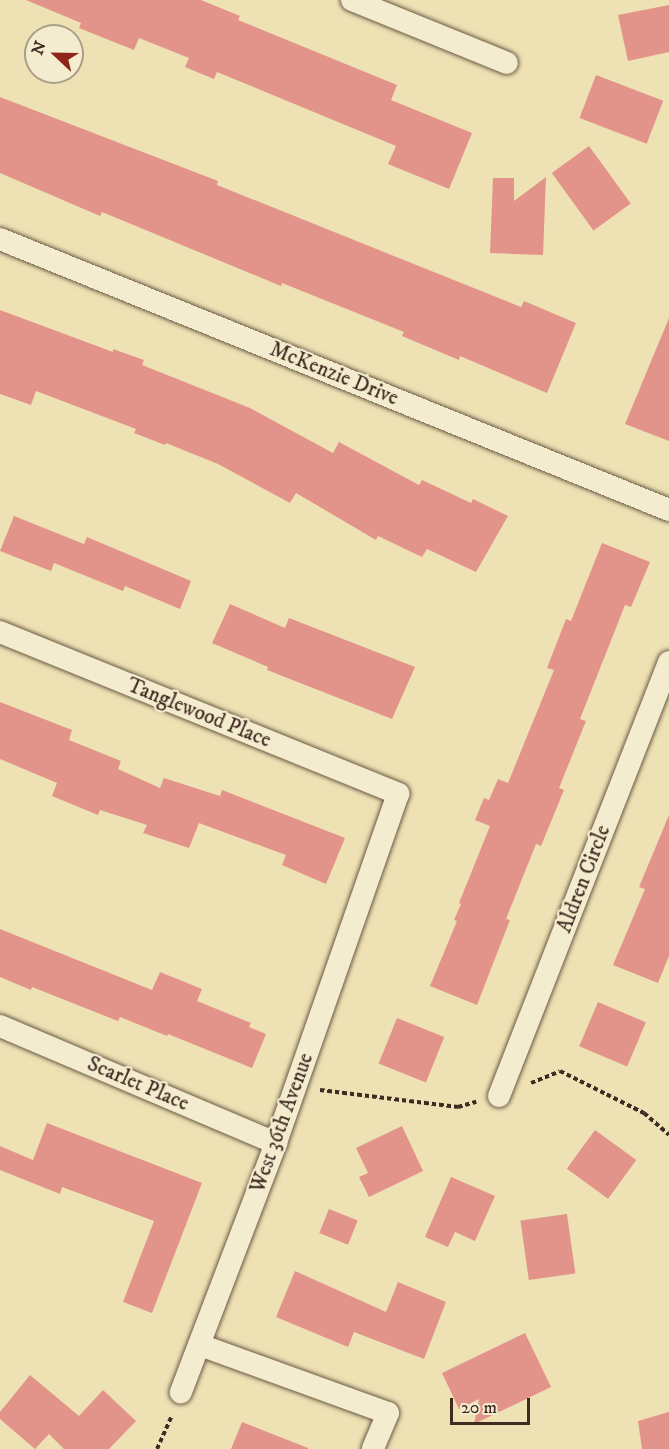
<!DOCTYPE html>
<style>
body{margin:0}
#map{position:relative;width:669px;height:1449px;overflow:hidden;background:#eee2b4;font-family:"IM FELL DW Pica",serif}
div>[style]{position:absolute}
[style*='--x']{left:calc(var(--x)*1px);top:calc(var(--y)*1px);width:calc(var(--w)*1px);rotate:calc(var(--a)*1deg)}
.building>*{inset:0;background:#e2948a;transform-origin:0 0}
.path>*{height:4px;margin-top:-2px;transform-origin:0;background:repeating-linear-gradient(90deg,#402b22 0 4.5px,transparent 0 7.5px)}
.roads{filter:drop-shadow(0 0 2px #6c5946) drop-shadow(0 0 2px #6c5946)}
.minor>*{height:22px;margin:-11px;padding:0 11px;transform-origin:11px;border-radius:11px;background:#f4ecce}
span{translate:-50% -50%;white-space:nowrap;text-align:center;line-height:1.15;-webkit-text-stroke:4.5px #f4ecce;paint-order:stroke}
.street-label{font-size:21px;color:#402b22}
.north{position:absolute;left:24px;top:24px;width:60px;height:60px;box-sizing:border-box;background:#f4ecce;border:2px solid #ac9f89;border-radius:50%;rotate:292deg;font-size:16px;font-weight:700;line-height:24px;text-align:center;color:#402b22}
.north::after{content:'';display:block;margin:auto;width:21px;height:27px;background:#8f2418;clip-path:polygon(50% 0,100% 100%,50% 72%,0 100%)}
.scale{position:absolute;left:450px;top:1398px;width:80px;height:27px;box-sizing:border-box;border:3px solid #402b22;border-top:0;padding-left:8px;font-size:18px;line-height:21px;white-space:nowrap;color:#402b22;-webkit-text-stroke:4px #f4ecce;paint-order:stroke}
</style>
<div id="map">
<div class="building">
<i style="clip-path:polygon(26px 0,201px 0,240px 16px,238px 20px,397px 85px,391px 100px,472px 133px,449px 189px,388px 164px,396px 146px,217px 72px,214px 79px,185px 67px,189px 58px,139px 38px,134px 50px,79px 28px,81px 23px)"></i>
<i style="clip-path:polygon(669px 5px,669px 52px,628px 61px,618px 15px)"></i>
<i style="left:596px;top:75px;width:72px;height:46px;rotate:21deg"></i>
<i style="clip-path:polygon(0 97px,218px 181px,217px 185px,521px 307px,524px 301px,576px 323px,547px 393px,460px 356px,459px 360px,402px 336px,404px 332px,282px 283px,281px 286px,102px 212px,100px 216px,0 173px)"></i>
<i style="left:589px;top:146px;width:71px;height:46px;rotate:54deg"></i>
<i style="clip-path:polygon(546px 177px,543px 255px,490px 253px,493px 178px,514px 178px,514px 201px)"></i>
<i style="clip-path:polygon(0 310px,113px 352px,113px 349px,144px 360px,142px 365px,250px 408px,333px 453px,339px 442px,419px 485px,422px 480px,471px 503px,473px 499px,508px 516px,476px 572px,427px 549px,422px 557px,378px 536px,376px 540px,296px 493px,290px 503px,218px 464px,166px 443px,165px 445px,134px 433px,136px 429px,36px 391px,31px 405px,0 394px)"></i>
<i style="clip-path:polygon(669px 318px,669px 441px,625px 424px)"></i>
<i style="clip-path:polygon(14px 516px,84px 544px,87px 537px,191px 581px,180px 609px,125px 586px,123px 591px,54px 563px,51px 571px,0 551px)"></i>
<i style="clip-path:polygon(602px 543px,650px 562px,631px 607px,625px 605px,580px 719px,586px 721px,559px 788px,564px 790px,541px 846px,536px 844px,506px 919px,510px 920px,477px 1005px,430px 986px,457px 921px,454px 920px,461px 904px,459px 903px,490px 826px,475px 820px,484px 798px,489px 800px,498px 779px,508px 783px,554px 670px,547px 668px,566px 619px,571px 621px)"></i>
<i style="clip-path:polygon(230px 604px,285px 628px,289px 618px,415px 667px,392px 719px,267px 670px,268px 667px,212px 643px)"></i>
<i style="clip-path:polygon(0 702px,72px 730px,69px 740px,121px 761px,118px 769px,160px 788px,164px 778px,220px 796px,222px 790px,345px 838px,326px 884px,282px 865px,286px 855px,199px 823px,189px 848px,143px 833px,147px 825px,100px 810px,98px 815px,52px 796px,57px 783px,0 759px)"></i>
<i style="clip-path:polygon(669px 815px,669px 956px,658px 983px,613px 965px,645px 889px,639px 887px)"></i>
<i style="clip-path:polygon(0 929px,152px 990px,160px 972px,202px 989px,197px 1001px,251px 1023px,249px 1027px,266px 1034px,252px 1068px,168px 1034px,167px 1036px,120px 1017px,118px 1021px,32px 987px,31px 990px,0 977px)"></i>
<i style="left:598px;top:1002px;width:52px;height:48px;rotate:23deg"></i>
<i style="left:397px;top:1018px;width:51px;height:49px;rotate:22deg"></i>
<i style="clip-path:polygon(47px 1123px,202px 1183px,152px 1313px,123px 1302px,154px 1221px,62px 1187px,60px 1194px,0 1170px,0 1146px,33px 1160px)"></i>
<i style="clip-path:polygon(402px 1126px,423px 1171px,369px 1197px,359px 1177px,368px 1173px,356px 1148px)"></i>
<i style="left:595px;top:1130px;width:51px;height:48px;rotate:36deg"></i>
<i style="clip-path:polygon(451px 1177px,495px 1196px,475px 1241px,455px 1232px,448px 1247px,425px 1237px)"></i>
<i style="left:329px;top:1209px;width:31px;height:26px;rotate:22deg"></i>
<i style="left:567px;top:1214px;width:60px;height:47px;rotate:82deg"></i>
<i style="clip-path:polygon(295px 1271px,386px 1312px,398px 1282px,446px 1302px,424px 1359px,354px 1332px,348px 1347px,276px 1317px)"></i>
<i style="clip-path:polygon(525px 1333px,551px 1387px,474px 1424px,479px 1399px,459px 1409px,442px 1373px)"></i>
<i style="clip-path:polygon(30px 1375px,79px 1416px,103px 1390px,136px 1421px,109px 1449px,64px 1449px,49px 1434px,35px 1449px,0 1419px,0 1412px)"></i>
<i style="clip-path:polygon(669px 1412px,669px 1449px,642px 1449px,638px 1421px)"></i>
<i style="clip-path:polygon(242px 1422px,308px 1448px,308px 1449px,231px 1449px)"></i>
</div>
<div class="path">
<i style="--x:531;--y:1083;--w:31;--a:-22"></i>
<i style="--x:560;--y:1071;--w:94;--a:26.6"></i>
<i style="--x:644;--y:1113;--w:33;--a:41"></i>
<i style="--x:320;--y:1090;--w:139;--a:7"></i>
<i style="--x:458;--y:1107;--w:19;--a:-16"></i>
<i style="--x:157;--y:1449;--w:37;--a:-66"></i>
</div>
<div class="roads">
<div class="minor">
<i style="--x:352;--y:0;--w:167;--a:22.1"></i>
<i style="--x:0;--y:239;--w:722;--a:22.05"></i>
<i style="--x:0;--y:632;--w:430;--a:22.1"></i>
<i style="--x:398;--y:794;--w:370;--a:109.3"></i>
<i style="--x:276;--y:1143;--w:267;--a:110.9"></i>
<i style="--x:0;--y:1026;--w:300;--a:23"></i>
<i style="--x:499;--y:1096;--w:466;--a:-68.6"></i>
<i style="--x:200;--y:1345;--w:200;--a:19.9"></i>
<i style="--x:388;--y:1413;--w:39;--a:113"></i>
</div>
</div>
<div class="street-label">
<span style="left:334px;top:374px;rotate:22deg">McKenzie Drive</span>
<span style="left:199px;top:713px;rotate:22deg">Tanglewood Place</span>
<span style="left:584px;top:879px;rotate:-69deg">Aldren Circle</span>
<span style="left:138px;top:1084px;rotate:23deg">Scarlet Place</span>
<span style="left:282px;top:1123px;rotate:-70deg">West 36th Avenue</span>
</div>
<div class="north">N</div>
<div class="scale">20 m</div>
</div>
